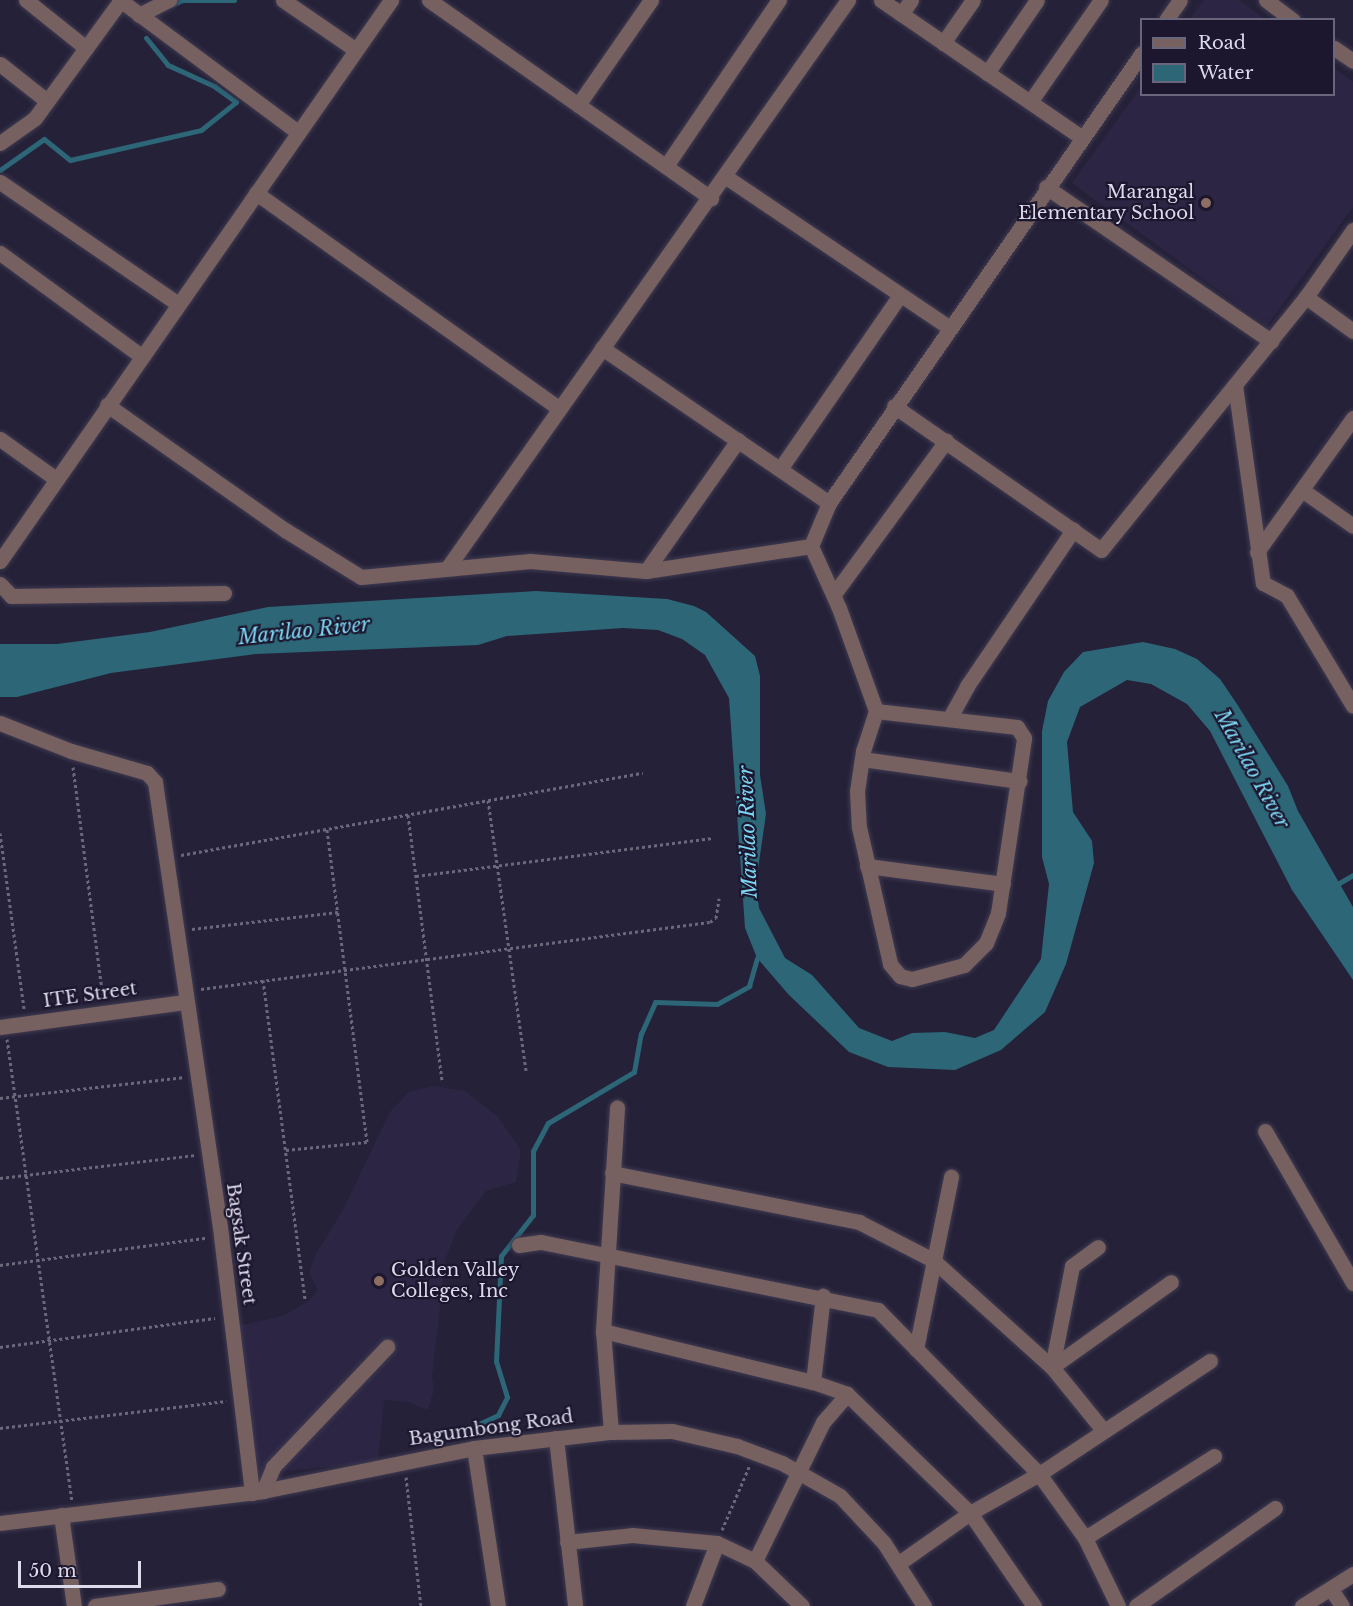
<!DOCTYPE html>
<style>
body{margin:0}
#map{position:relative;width:1353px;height:1606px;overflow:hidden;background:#252138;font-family:"Libre Baskerville",serif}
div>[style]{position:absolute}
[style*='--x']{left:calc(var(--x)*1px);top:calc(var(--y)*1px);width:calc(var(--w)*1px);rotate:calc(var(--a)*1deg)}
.built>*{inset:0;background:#2c2644}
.water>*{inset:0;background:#2c6677}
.stream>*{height:5px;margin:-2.5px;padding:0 2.5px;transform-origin:2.5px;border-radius:2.5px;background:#2c6677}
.path>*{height:3px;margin-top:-1.5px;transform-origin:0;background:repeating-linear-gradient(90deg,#6b687c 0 3px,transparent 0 6px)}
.roads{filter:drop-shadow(0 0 2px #3f3b51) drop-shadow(0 0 2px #3f3b51)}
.minor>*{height:15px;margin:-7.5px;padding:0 7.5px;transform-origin:7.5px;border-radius:7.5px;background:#776060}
.dots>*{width:16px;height:16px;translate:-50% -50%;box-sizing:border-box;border:3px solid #1c172e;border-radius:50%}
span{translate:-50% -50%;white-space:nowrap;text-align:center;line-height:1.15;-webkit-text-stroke:4.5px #1c172e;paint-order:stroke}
.poi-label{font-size:18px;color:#dddbeb}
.right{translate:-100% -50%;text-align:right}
.left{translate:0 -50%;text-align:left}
.street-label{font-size:18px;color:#dddbeb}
.water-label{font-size:20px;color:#7cd6f3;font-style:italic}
.legend{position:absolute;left:1140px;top:18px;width:195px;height:78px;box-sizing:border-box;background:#1c172e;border:2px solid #69657a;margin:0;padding:8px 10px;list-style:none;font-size:18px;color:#dddbeb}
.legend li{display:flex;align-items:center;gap:12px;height:30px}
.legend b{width:30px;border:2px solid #69657a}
.scale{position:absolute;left:18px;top:1561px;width:123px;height:27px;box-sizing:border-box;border:3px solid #dddbeb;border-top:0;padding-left:8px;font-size:18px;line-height:21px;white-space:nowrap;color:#dddbeb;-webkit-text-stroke:4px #1c172e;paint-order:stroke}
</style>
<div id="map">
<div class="built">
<i style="clip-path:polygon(1204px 0,1239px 0,1266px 19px,1190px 19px)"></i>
<i style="clip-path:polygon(1334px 68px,1353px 82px,1353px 207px,1267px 326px,1072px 183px,1141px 87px,1142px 94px,1334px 94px)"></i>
<i style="clip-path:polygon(433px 1086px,465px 1091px,498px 1117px,521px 1150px,516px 1182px,486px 1191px,456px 1231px,445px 1261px,432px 1377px,434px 1389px,428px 1410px,408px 1402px,384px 1400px,378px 1462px,255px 1474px,237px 1326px,283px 1316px,309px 1301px,318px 1290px,309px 1273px,316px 1254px,343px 1210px,390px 1112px,409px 1092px)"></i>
</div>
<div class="water">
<i style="clip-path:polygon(536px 591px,667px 599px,694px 606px,706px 612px,755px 656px,760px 676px,760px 775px,766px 814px,756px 883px,759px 908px,785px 958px,812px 975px,859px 1028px,892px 1041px,912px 1033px,945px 1032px,975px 1038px,994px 1030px,1041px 959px,1049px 884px,1042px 857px,1042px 731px,1048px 701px,1064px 672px,1083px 652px,1143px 642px,1175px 649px,1197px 659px,1220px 679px,1237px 704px,1288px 786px,1298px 811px,1353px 907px,1353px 980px,1292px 890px,1210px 731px,1187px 704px,1151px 684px,1127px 680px,1080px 707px,1067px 742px,1073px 812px,1092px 841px,1094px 863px,1066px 964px,1045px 1012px,1001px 1050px,955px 1070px,888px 1067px,849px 1052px,789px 995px,757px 958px,745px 928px,729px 698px,705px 655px,682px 639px,658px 630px,623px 628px,507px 636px,478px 645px,256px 654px,111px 673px,17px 697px,0 697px,0 644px,57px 644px,150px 632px,268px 607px)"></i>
</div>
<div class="stream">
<i style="--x:171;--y:5;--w:12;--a:-24"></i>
<i style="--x:182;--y:0;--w:52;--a:0"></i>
<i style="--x:0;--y:170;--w:54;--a:-35.2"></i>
<i style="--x:44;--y:139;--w:33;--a:39"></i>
<i style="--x:70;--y:160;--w:134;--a:-12.9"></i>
<i style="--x:201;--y:130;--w:45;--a:-38.7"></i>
<i style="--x:236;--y:102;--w:27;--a:-144"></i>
<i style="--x:214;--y:86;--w:51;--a:-155.5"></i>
<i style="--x:168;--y:65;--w:35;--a:-129"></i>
<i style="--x:1334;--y:886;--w:22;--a:-30"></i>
<i style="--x:481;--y:1423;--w:19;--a:-25"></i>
<i style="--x:498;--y:1415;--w:20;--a:-63"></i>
<i style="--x:507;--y:1397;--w:37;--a:-107"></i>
<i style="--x:496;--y:1362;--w:106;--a:-87.3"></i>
<i style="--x:501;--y:1256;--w:52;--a:-52"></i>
<i style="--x:533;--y:1215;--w:64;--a:-90"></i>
<i style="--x:533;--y:1151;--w:32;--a:-62"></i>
<i style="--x:548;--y:1123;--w:100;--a:-30.7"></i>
<i style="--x:634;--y:1072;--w:39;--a:-80"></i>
<i style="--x:641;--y:1034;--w:35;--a:-66"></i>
<i style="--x:655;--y:1002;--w:62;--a:1.8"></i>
<i style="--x:717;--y:1004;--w:37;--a:-29"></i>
<i style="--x:749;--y:986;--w:29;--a:-74"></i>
</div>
<div class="path">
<i style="--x:73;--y:767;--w:234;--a:82.6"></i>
<i style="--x:488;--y:800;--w:273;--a:82"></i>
<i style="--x:408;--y:815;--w:267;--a:82.7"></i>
<i style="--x:0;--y:833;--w:178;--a:82.2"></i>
<i style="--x:181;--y:855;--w:469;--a:-10.1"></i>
<i style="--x:416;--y:876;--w:299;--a:-7.3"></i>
<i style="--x:192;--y:929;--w:147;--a:-6.6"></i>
<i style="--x:263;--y:980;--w:322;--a:82.5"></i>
<i style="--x:201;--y:989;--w:513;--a:-7.5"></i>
<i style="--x:710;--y:922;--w:7;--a:-34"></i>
<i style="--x:716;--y:918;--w:20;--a:-81"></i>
<i style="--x:7;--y:1039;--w:465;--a:82"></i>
<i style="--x:0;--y:1098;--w:184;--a:-6.5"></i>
<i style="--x:286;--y:1150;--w:81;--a:-5.6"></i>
<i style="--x:367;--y:1142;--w:316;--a:-97.3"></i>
<i style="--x:0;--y:1178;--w:196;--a:-6.7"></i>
<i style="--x:0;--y:1265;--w:208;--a:-7.5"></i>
<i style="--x:0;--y:1347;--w:217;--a:-7.7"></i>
<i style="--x:0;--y:1428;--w:228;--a:-6.8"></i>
<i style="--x:406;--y:1477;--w:130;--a:83.4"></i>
<i style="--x:722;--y:1530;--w:69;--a:-66.8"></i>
</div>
<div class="roads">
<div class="minor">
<i style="--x:26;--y:0;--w:77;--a:38.7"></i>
<i style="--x:120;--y:0;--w:222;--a:36.6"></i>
<i style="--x:283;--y:0;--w:88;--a:34.4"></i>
<i style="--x:429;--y:0;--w:345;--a:35.1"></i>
<i style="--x:881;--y:0;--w:242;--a:34.4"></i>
<i style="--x:1266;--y:0;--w:34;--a:37"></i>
<i style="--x:901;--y:14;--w:17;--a:-54"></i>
<i style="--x:139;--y:15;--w:34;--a:-27"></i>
<i style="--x:1166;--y:20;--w:24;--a:-55"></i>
<i style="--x:943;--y:43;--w:52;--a:-55.1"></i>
<i style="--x:1334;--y:48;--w:23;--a:34"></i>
<i style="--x:0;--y:64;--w:60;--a:38.2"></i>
<i style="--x:987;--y:73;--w:88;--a:-55.6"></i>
<i style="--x:1030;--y:102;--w:124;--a:-55.2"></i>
<i style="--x:578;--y:105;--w:128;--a:-55.2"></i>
<i style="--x:0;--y:143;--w:43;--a:-35.5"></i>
<i style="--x:35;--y:118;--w:146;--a:-53.9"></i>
<i style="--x:666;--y:166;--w:201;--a:-55.8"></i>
<i style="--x:726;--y:177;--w:268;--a:34"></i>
<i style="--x:0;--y:182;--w:216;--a:34.4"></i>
<i style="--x:1046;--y:187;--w:273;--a:34.4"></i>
<i style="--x:256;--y:193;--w:372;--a:35.4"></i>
<i style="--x:0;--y:253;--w:175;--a:36.1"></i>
<i style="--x:1306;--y:297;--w:58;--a:35.9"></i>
<i style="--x:602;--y:348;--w:275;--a:34.3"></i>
<i style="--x:1235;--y:385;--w:200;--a:82"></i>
<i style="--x:1263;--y:583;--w:27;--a:28"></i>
<i style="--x:1287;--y:596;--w:128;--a:59"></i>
<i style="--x:107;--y:405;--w:218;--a:35.1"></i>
<i style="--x:285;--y:530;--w:89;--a:31.7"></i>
<i style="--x:361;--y:577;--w:170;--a:-5.4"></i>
<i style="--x:530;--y:561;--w:116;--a:4.9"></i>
<i style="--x:646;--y:571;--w:167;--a:-8.6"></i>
<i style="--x:894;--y:406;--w:252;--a:34.8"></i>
<i style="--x:1101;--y:550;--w:326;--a:-51"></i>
<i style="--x:1306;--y:297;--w:82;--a:-55"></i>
<i style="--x:0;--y:439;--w:69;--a:35.5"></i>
<i style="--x:780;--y:469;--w:211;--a:-55.4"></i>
<i style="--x:1302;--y:490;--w:62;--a:35.2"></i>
<i style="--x:811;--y:546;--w:68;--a:65.7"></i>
<i style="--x:839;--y:608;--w:109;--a:70.2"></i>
<i style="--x:876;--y:711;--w:42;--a:108"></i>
<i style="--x:863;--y:751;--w:40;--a:98.5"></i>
<i style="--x:857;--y:791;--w:36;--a:87"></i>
<i style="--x:859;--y:827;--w:140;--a:77.2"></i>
<i style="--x:890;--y:964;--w:16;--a:50"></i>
<i style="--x:900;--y:976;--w:12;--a:14"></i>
<i style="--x:912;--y:979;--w:54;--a:-15.1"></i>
<i style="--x:964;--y:965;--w:31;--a:-45"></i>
<i style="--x:986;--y:943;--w:32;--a:-68"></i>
<i style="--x:998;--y:913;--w:177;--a:-81.5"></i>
<i style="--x:1024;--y:738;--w:13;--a:-122"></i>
<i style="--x:1017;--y:727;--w:142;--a:-173.5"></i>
<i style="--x:811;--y:546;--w:47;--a:-67.3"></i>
<i style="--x:829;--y:503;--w:548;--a:-55.18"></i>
<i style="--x:1257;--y:552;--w:165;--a:-54.4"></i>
<i style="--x:0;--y:561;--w:684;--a:-55.12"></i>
<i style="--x:448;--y:567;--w:694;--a:-54.8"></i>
<i style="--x:646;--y:571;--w:160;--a:-54.9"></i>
<i style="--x:0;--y:584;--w:16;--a:47"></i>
<i style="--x:11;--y:596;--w:213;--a:-0.8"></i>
<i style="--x:834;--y:594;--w:190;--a:-53.8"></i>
<i style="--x:949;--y:719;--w:38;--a:-61"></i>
<i style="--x:967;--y:686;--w:189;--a:-55.8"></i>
<i style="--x:0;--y:723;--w:76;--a:21.5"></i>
<i style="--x:71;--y:751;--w:79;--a:16.1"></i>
<i style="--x:147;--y:773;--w:12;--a:48"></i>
<i style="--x:155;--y:782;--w:459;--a:81.7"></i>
<i style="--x:221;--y:1236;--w:259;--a:83.1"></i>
<i style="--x:862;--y:759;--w:159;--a:8"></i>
<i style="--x:867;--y:866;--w:137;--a:7.5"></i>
<i style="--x:0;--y:1027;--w:188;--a:-7.7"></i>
<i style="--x:1265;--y:1131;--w:176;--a:59.9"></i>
<i style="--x:612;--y:1173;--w:252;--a:11.2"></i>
<i style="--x:859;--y:1222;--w:83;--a:27.2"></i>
<i style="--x:933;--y:1260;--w:160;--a:42"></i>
<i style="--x:1052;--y:1367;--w:81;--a:51"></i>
<i style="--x:519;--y:1245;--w:22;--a:-8"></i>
<i style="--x:541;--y:1242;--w:344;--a:11.4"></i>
<i style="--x:878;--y:1310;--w:230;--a:45.5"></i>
<i style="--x:1039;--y:1474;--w:79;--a:54.3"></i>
<i style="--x:1085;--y:1538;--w:76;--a:64.1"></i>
<i style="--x:603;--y:1331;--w:216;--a:13.7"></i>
<i style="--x:813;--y:1382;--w:36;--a:19"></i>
<i style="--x:847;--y:1394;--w:171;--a:44.1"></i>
<i style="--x:970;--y:1513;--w:113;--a:55.5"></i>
<i style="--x:916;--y:1349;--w:176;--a:-78.5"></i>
<i style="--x:1052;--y:1367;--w:146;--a:-35.5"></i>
<i style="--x:1052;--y:1367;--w:103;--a:-78.8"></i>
<i style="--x:1072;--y:1266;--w:32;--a:-36"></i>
<i style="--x:813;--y:1382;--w:87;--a:-83.4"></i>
<i style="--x:611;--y:1432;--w:101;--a:-94.5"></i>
<i style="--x:603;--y:1331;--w:224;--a:-86.4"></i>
<i style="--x:556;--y:1438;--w:169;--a:83.5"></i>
<i style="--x:474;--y:1448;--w:160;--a:81.4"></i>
<i style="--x:263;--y:1491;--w:26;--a:-67"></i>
<i style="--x:273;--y:1467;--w:166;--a:-46.5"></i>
<i style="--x:61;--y:1515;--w:92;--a:81.9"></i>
<i style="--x:0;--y:1523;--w:265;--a:-6.9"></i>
<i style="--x:263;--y:1491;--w:215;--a:-11.5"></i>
<i style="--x:474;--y:1448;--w:138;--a:-6.7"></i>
<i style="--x:611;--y:1432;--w:61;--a:-0.9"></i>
<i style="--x:672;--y:1431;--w:67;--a:13"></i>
<i style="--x:737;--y:1446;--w:48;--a:20.7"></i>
<i style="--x:782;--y:1463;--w:67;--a:29.6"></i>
<i style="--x:840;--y:1496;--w:64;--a:46.9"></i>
<i style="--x:884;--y:1543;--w:75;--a:57.6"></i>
<i style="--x:1085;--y:1538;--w:153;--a:-32.4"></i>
<i style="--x:567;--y:1542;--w:65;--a:-6.1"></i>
<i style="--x:632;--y:1535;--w:85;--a:5.4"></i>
<i style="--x:717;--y:1543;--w:42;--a:25.3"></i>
<i style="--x:755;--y:1561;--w:65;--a:43.8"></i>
<i style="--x:755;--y:1561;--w:155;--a:-63.9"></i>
<i style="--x:823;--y:1422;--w:37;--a:-49"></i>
<i style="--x:899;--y:1563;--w:87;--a:-35.2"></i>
<i style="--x:970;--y:1513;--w:79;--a:-29.5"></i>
<i style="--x:1039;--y:1474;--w:205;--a:-33.5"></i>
<i style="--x:1331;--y:1589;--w:20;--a:57"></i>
<i style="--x:95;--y:1606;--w:124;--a:-7.9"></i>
<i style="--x:693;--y:1606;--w:67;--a:-69.1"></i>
<i style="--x:1136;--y:1606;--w:170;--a:-35.2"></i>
<i style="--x:1302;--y:1606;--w:60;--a:-32.1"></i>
</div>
</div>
<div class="dots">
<i style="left:1206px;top:203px;background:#8d6e63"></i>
<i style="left:379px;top:1281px;background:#8d6e63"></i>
</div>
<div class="poi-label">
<span class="right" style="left:1194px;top:203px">Marangal<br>Elementary School</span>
<span class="left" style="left:391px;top:1281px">Golden Valley<br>Colleges, Inc</span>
</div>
<div class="street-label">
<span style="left:90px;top:995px;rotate:-8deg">ITE Street</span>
<span style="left:241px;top:1244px;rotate:82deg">Bagsak Street</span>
<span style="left:491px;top:1428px;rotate:-8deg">Bagumbong Road</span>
</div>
<div class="water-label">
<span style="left:304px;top:631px;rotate:-6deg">Marilao River</span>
<span style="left:1252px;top:769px;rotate:61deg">Marilao River</span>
<span style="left:748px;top:832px;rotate:-92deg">Marilao River</span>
</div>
<ul class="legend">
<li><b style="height:8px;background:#776060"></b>Road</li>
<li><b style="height:16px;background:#2c6677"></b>Water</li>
</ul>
<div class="scale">50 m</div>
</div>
